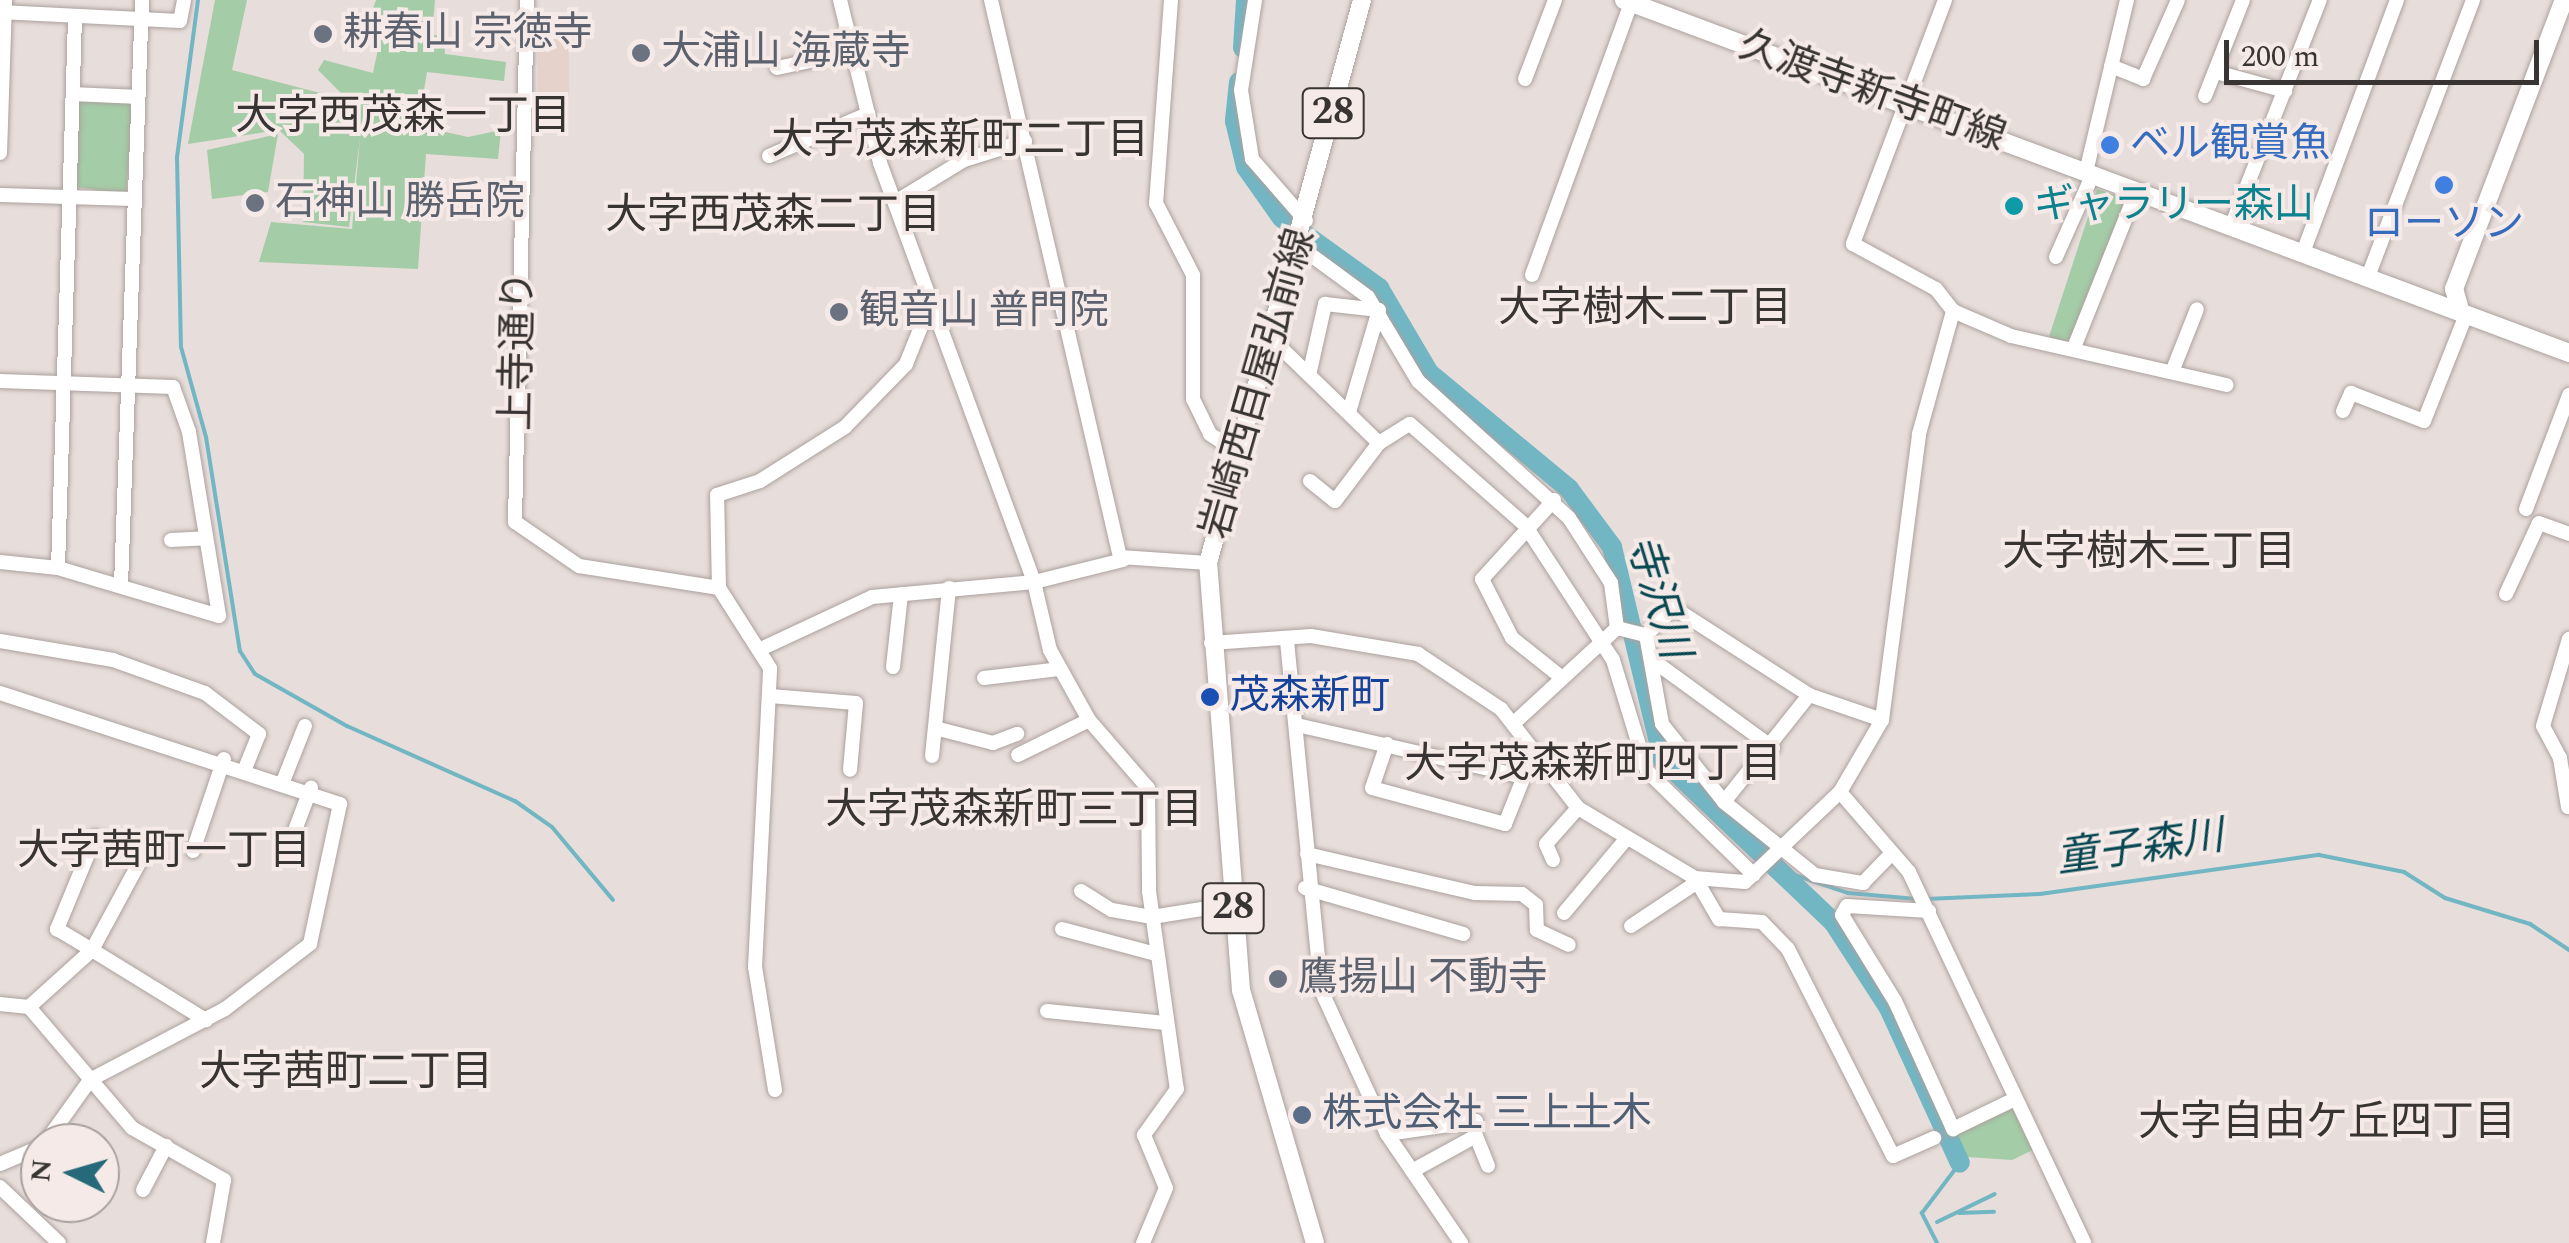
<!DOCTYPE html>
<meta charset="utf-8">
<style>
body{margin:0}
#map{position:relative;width:2569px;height:1243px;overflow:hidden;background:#e7ddda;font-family:Spectral,"Noto Sans JP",serif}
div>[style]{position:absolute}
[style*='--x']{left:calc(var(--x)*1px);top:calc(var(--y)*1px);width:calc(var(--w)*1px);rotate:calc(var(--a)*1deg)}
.built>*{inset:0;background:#e4d2cb;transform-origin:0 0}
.green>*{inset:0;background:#a4cca6;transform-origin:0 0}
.stream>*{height:4px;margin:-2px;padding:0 2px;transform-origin:2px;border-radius:2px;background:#72b6c4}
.river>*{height:20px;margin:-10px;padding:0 10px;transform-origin:10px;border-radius:10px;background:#72b6c4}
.roads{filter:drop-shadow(0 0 2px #aba19e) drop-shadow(0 0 2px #aba19e)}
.minor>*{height:14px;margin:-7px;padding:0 7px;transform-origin:7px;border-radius:7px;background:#fff}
.major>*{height:18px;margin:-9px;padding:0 9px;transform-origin:9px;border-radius:9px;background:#fff}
.dots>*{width:28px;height:28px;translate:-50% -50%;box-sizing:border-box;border:5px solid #f5eae7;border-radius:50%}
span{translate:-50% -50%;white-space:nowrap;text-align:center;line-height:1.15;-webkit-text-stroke:8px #f5eae7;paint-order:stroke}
.shield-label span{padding:2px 8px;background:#f5eae7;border:2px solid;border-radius:8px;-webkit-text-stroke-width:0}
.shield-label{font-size:38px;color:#383433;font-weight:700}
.worship-label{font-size:40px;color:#5b616d}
.left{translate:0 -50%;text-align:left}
.street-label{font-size:40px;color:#383433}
.shop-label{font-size:40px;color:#366cbe}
.culture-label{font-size:40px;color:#0d838f}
.transit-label{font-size:40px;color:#164399}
.service-label{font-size:40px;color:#4e5e75}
.neighbourhood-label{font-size:42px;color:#383433}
.water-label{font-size:42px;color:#064751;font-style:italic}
.north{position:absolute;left:20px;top:1123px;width:100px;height:100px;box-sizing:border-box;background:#f5eae7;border:2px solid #a9a19f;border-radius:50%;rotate:275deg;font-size:28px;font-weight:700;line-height:40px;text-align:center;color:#383433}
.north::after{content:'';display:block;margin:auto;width:35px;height:45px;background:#25697a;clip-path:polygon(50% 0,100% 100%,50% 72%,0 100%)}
.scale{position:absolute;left:2224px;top:40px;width:315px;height:45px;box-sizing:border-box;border:5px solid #383433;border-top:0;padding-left:12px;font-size:30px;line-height:35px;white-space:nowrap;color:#383433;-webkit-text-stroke:8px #f5eae7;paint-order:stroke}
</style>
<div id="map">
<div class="built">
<i style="left:538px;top:37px;width:31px;height:60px"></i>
</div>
<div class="green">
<i style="clip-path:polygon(215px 0,247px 0,232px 70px,316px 92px,343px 95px,318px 70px,324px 60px,373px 73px,383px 25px,370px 17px,376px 0,435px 0,432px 34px,444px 38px,445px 54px,506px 62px,504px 81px,427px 72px,418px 126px,468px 137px,501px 130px,498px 159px,426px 154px,418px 269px,259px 262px,271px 222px,352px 229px,360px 138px,349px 227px,303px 222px,304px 154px,279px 130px,188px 144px)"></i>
<i style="clip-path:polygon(78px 100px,134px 102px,126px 194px,76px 187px)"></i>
<i style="clip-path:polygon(278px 134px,268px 192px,212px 199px,207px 150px)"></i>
<i style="left:2097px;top:189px;width:32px;height:159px;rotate:18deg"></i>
<i style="clip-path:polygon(2010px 1106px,2039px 1147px,2012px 1160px,1967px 1157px,1956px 1132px)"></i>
</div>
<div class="stream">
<i style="--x:198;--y:0;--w:159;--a:97.6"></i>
<i style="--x:177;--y:158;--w:189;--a:88.8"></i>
<i style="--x:181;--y:347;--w:93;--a:74.5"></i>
<i style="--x:206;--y:437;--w:217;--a:81"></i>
<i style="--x:240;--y:651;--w:27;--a:57"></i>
<i style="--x:255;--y:674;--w:106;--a:29.5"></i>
<i style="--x:347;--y:726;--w:184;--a:24.1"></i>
<i style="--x:515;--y:801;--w:45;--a:35.1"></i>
<i style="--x:552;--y:827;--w:95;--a:50.1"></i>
<i style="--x:1783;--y:871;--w:69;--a:18.7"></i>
<i style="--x:1848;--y:893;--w:69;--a:5"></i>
<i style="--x:1926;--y:899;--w:114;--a:-2.5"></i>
<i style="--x:2040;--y:894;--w:282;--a:-8"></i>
<i style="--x:2319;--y:855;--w:87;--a:11.3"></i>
<i style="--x:2404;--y:872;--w:49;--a:32.4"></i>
<i style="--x:2445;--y:898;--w:89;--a:17"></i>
<i style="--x:2530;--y:924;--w:47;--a:33.7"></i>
<i style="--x:1959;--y:1213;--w:35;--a:-2"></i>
<i style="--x:1937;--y:1222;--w:64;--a:-25.8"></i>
<i style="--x:1937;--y:1243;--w:34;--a:-117"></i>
<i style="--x:1922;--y:1213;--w:63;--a:-52.8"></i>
</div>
<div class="river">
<i style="--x:1243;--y:48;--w:48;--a:-86.4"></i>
<i style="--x:1239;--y:82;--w:39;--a:96"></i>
<i style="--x:1235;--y:121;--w:47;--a:76.6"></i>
<i style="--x:1246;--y:167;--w:62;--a:54.8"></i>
<i style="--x:1282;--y:218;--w:120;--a:35.8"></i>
<i style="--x:1379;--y:288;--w:99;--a:59.5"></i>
<i style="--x:1429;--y:373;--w:182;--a:39.6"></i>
<i style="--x:1569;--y:489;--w:72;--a:53.4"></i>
<i style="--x:1612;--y:547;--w:219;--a:76.5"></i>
<i style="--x:1663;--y:760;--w:236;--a:43.6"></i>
<i style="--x:1834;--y:923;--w:101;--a:57.1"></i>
<i style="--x:1889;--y:1008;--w:170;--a:65.4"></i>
</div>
<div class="roads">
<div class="minor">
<i style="--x:527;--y:0;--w:522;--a:91.32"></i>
<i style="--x:515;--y:522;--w:78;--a:34.5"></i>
<i style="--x:579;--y:566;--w:142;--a:8.9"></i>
<i style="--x:840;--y:0;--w:168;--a:76.2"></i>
<i style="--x:880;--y:163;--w:446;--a:69.8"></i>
<i style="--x:1034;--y:582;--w:70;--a:76.8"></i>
<i style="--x:1050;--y:650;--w:80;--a:60.9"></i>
<i style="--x:1089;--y:720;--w:90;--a:49.1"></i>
<i style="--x:1148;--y:788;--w:103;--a:89.4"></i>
<i style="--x:1149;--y:891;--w:200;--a:82"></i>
<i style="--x:1177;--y:1089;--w:57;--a:125.7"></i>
<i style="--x:1144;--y:1135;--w:57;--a:67.5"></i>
<i style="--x:1166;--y:1188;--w:60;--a:112.7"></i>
<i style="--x:991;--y:0;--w:572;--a:76.96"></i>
<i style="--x:1120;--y:557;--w:88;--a:3.9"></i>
<i style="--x:1171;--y:0;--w:204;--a:94.2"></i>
<i style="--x:1156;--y:203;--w:81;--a:62.8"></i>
<i style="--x:1193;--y:275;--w:124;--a:90"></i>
<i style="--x:1193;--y:399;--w:39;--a:64"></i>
<i style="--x:1210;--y:434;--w:30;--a:34"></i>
<i style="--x:1255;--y:0;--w:91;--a:98.8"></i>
<i style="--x:1241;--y:90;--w:70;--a:80.9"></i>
<i style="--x:1252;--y:159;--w:82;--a:48.9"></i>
<i style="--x:1945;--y:0;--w:261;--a:110.7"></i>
<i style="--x:1853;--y:244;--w:94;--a:28.5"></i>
<i style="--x:1936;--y:289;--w:28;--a:52"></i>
<i style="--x:1953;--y:311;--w:63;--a:23.3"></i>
<i style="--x:2011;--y:336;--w:221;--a:12.8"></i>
<i style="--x:0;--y:12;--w:180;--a:2.9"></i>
<i style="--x:180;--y:21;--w:21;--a:-79"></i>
<i style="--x:2111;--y:66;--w:35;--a:22"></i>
<i style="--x:2143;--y:79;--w:86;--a:-66.1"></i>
<i style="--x:777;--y:68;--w:78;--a:-11.9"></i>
<i style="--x:2216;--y:72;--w:72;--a:15.4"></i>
<i style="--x:1525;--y:79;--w:85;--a:-69.2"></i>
<i style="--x:73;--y:94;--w:65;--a:2.6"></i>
<i style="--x:2205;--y:96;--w:103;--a:-68.4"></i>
<i style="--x:0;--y:153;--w:153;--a:-88.1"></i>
<i style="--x:769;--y:156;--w:108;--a:-23"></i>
<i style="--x:2086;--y:172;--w:177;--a:-76.6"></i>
<i style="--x:0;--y:195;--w:134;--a:1.7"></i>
<i style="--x:897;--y:201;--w:79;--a:-31.5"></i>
<i style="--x:964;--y:160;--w:64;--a:-17.3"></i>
<i style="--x:2232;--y:224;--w:241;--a:-68.6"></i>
<i style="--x:1300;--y:247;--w:84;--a:36.3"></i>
<i style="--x:1368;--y:297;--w:98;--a:59.2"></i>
<i style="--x:1418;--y:381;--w:204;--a:42.2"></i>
<i style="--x:1569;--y:518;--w:77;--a:57.1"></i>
<i style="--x:1611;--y:583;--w:45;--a:82.4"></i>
<i style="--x:2304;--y:250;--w:267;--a:-69.6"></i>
<i style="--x:2056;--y:257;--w:91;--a:-66"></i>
<i style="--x:2369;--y:274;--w:293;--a:-69.2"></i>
<i style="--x:1532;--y:275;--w:289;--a:-70"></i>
<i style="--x:1275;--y:342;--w:145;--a:44.2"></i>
<i style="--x:1379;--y:443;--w:36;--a:-32"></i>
<i style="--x:1410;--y:424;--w:153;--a:41.3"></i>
<i style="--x:1525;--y:525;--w:161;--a:56.9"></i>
<i style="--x:1613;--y:660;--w:116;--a:73"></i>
<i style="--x:1647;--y:771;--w:149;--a:44.2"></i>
<i style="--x:2075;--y:345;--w:167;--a:-68.2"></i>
<i style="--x:2174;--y:367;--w:62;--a:-68.4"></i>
<i style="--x:1310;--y:371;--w:69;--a:-77.4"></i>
<i style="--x:1325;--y:304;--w:54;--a:6.3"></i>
<i style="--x:1379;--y:310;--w:106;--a:106.4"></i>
<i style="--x:0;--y:381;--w:173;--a:2"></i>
<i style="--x:173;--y:387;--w:48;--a:70.4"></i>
<i style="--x:189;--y:432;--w:186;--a:80.7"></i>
<i style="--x:219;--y:616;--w:168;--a:-163.4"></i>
<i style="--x:58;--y:568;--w:58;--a:-174.1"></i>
<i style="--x:2343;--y:411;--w:20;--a:-66"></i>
<i style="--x:2351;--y:393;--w:78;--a:21"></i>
<i style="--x:2424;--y:421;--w:109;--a:-68.4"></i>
<i style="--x:2464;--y:320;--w:12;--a:-110"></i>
<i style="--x:1310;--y:481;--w:32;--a:39"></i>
<i style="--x:1335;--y:501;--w:73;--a:-52.8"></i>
<i style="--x:1554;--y:500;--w:107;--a:132.3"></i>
<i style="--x:1482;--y:579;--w:66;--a:63"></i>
<i style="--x:1512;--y:638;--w:63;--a:38.5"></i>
<i style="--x:2526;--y:509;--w:122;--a:-69.3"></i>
<i style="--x:171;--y:540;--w:35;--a:-3"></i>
<i style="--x:58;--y:568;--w:550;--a:-88.23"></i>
<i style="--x:121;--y:586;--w:586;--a:-87.95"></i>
<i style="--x:2506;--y:594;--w:78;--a:-65.1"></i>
<i style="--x:2539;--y:523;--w:32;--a:20"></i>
<i style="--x:1617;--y:628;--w:30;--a:14"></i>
<i style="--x:1646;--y:635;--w:90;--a:79.8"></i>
<i style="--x:1662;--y:724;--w:100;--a:51.5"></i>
<i style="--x:1724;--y:802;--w:117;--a:38.7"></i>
<i style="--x:1815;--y:875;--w:49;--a:9.5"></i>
<i style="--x:1863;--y:883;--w:42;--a:-46"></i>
<i style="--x:1646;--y:635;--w:39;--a:-44"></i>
<i style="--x:1674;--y:608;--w:161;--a:32.8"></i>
<i style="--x:1809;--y:695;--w:77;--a:18.9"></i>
<i style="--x:0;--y:641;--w:115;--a:9.5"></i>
<i style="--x:113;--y:660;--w:98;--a:19.7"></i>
<i style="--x:205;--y:693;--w:68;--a:37.2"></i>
<i style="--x:259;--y:734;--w:35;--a:112"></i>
<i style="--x:1287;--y:641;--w:351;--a:84.4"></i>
<i style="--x:1321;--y:990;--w:158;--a:65.4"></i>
<i style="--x:1387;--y:1134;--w:132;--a:55.8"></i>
<i style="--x:1211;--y:643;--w:100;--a:-4"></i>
<i style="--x:1311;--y:636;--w:109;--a:9.5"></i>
<i style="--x:1418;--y:654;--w:100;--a:33.5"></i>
<i style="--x:1501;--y:709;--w:125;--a:52.1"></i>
<i style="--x:1578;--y:808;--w:136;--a:30.9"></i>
<i style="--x:1695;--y:878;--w:50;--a:4.6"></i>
<i style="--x:1745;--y:882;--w:131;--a:-43.5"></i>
<i style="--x:1840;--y:792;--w:83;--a:-59.7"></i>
<i style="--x:1882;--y:720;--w:288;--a:-82.6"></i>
<i style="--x:1919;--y:434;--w:128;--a:-74.5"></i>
<i style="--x:765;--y:647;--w:118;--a:-25"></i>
<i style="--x:872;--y:597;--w:163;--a:-5.3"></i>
<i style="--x:1034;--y:582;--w:92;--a:-13.9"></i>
<i style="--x:1651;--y:659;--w:151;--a:36.1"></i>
<i style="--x:893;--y:667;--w:73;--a:-83.7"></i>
<i style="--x:984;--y:678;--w:77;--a:-6.8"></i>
<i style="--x:0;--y:693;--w:358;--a:18.1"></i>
<i style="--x:340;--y:804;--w:143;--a:102.1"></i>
<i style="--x:310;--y:944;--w:107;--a:142.6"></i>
<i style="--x:225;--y:1009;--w:153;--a:152.3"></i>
<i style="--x:90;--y:1080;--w:77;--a:125.5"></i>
<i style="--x:770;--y:696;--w:86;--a:4.7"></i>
<i style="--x:856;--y:703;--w:67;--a:95.1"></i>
<i style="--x:1514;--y:723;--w:140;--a:-42.7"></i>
<i style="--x:1297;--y:725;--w:228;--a:12.9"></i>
<i style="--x:935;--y:728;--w:60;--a:14.5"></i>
<i style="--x:993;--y:743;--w:26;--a:-21"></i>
<i style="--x:1387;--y:744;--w:46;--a:108.8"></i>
<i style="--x:1372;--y:788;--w:138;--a:15.1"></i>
<i style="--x:1505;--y:824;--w:75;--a:-68.2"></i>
<i style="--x:1018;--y:755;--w:79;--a:-26.2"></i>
<i style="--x:932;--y:756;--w:169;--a:-84.2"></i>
<i style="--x:284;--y:779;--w:57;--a:-68.4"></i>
<i style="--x:1840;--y:792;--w:106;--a:49.2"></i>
<i style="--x:1909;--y:872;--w:410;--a:64.7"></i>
<i style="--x:1724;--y:802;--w:137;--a:-51.5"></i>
<i style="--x:2568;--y:807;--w:50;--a:-99.3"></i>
<i style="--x:2560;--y:758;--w:36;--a:-118"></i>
<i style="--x:2543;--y:726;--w:91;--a:-73.4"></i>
<i style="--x:193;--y:851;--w:97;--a:-71.4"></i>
<i style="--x:286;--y:854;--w:71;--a:-69.3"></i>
<i style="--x:1307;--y:854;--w:172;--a:13.1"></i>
<i style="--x:1475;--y:893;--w:47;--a:1.2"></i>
<i style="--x:1522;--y:894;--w:18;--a:38"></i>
<i style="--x:1536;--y:905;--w:25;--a:88"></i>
<i style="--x:1537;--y:930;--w:35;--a:25"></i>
<i style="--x:1553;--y:860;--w:17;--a:-114"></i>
<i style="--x:1546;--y:844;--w:48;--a:-48.4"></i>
<i style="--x:1695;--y:878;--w:48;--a:59.7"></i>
<i style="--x:1719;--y:919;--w:43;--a:4"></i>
<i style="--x:1762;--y:922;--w:37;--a:46"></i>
<i style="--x:1788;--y:949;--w:232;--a:63.1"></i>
<i style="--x:1893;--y:1156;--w:45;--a:-23.7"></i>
<i style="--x:1305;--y:888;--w:165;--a:16.2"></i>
<i style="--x:1081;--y:891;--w:36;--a:32"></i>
<i style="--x:1112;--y:910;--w:41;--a:9.9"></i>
<i style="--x:1152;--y:917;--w:82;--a:-9.1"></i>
<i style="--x:1929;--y:911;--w:82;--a:-176.5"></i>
<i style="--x:1847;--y:906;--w:10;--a:119"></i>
<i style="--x:1842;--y:915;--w:101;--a:58.4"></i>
<i style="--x:1895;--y:1001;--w:141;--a:65.6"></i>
<i style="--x:1953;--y:1129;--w:69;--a:-25.8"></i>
<i style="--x:1564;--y:913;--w:98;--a:-50"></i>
<i style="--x:1631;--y:926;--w:74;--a:-33.5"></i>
<i style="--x:1062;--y:929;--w:97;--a:14.9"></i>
<i style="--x:0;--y:1004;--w:29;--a:6"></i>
<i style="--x:29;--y:1007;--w:85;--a:-42.1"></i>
<i style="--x:92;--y:950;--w:114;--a:-61.6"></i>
<i style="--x:146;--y:850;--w:53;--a:-165.7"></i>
<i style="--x:95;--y:837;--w:100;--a:112.4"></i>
<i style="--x:57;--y:929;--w:41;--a:31"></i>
<i style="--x:92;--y:950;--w:134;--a:31.6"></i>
<i style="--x:29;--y:1007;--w:159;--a:49.6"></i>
<i style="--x:132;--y:1128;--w:106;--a:29.5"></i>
<i style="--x:224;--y:1180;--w:64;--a:99.9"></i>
<i style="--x:1047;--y:1011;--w:119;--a:5.8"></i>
<i style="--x:775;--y:1090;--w:125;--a:-99.2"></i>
<i style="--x:755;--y:967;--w:299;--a:-87.1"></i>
<i style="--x:770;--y:668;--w:95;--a:-122.5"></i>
<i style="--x:719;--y:588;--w:93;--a:-91.2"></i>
<i style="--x:717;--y:495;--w:45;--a:-18"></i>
<i style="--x:760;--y:481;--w:101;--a:-32.4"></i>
<i style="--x:845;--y:427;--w:88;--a:-45.9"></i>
<i style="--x:906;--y:364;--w:67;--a:-68"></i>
<i style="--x:1387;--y:1134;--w:90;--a:-8.3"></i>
<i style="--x:0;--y:1164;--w:43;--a:-23"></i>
<i style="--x:1412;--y:1171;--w:73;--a:-28.7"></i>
<i style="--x:1476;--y:1136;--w:32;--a:68"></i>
<i style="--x:0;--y:1187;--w:81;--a:43.5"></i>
<i style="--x:143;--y:1190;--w:50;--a:-62.4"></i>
</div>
<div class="major">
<i style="--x:1624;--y:0;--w:1009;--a:20.48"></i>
<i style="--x:2459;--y:306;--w:18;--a:-106"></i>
<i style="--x:2454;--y:289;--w:309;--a:-69.2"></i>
<i style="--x:1315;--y:1243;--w:264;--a:-106.3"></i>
<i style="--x:1241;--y:990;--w:428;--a:-94.4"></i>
<i style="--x:1208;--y:563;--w:584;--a:-74.7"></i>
</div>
</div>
<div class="dots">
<i style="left:323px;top:34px;background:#6b7280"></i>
<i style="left:641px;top:53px;background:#6b7280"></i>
<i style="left:2110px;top:145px;background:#3f7fe0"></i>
<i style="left:2444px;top:185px;background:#3f7fe0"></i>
<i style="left:255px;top:203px;background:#6b7280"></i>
<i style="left:2014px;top:206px;background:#0f9aa8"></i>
<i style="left:839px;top:312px;background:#6b7280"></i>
<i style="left:1210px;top:697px;background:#1a4fb4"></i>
<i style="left:1278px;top:979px;background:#6b7280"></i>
<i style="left:1302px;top:1115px;background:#5c6f8a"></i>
</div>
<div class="shield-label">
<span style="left:1333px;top:113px">28</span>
<span style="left:1233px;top:908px">28</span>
</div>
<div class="worship-label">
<span class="left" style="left:343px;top:34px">耕春山 宗徳寺</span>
<span class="left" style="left:661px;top:53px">大浦山 海蔵寺</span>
<span class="left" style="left:275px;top:203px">石神山 勝岳院</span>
<span class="left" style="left:859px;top:312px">観音山 普門院</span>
<span class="left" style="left:1298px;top:979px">鷹揚山 不動寺</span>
</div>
<div class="street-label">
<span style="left:1872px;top:92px;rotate:20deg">久渡寺新寺町線</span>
<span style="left:519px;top:351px;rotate:-89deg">上寺通り</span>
<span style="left:1259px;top:384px;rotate:-74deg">岩崎西目屋弘前線</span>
</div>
<div class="shop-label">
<span class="left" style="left:2130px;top:145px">ベル観賞魚</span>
<span style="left:2444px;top:225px">ローソン</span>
</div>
<div class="culture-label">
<span class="left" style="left:2034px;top:206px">ギャラリー森山</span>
</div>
<div class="transit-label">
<span class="left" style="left:1230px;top:697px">茂森新町</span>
</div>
<div class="service-label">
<span class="left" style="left:1322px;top:1115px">株式会社 三上土木</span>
</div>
<div class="neighbourhood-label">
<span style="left:403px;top:117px">大字西茂森一丁目</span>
<span style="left:960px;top:141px">大字茂森新町二丁目</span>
<span style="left:773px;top:216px">大字西茂森二丁目</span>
<span style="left:1645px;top:309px">大字樹木二丁目</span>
<span style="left:2149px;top:553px">大字樹木三丁目</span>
<span style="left:1593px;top:765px">大字茂森新町四丁目</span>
<span style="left:1014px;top:811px">大字茂森新町三丁目</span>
<span style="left:164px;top:852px">大字茜町一丁目</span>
<span style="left:346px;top:1073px">大字茜町二丁目</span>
<span style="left:2327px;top:1123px">大字自由ケ丘四丁目</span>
</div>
<div class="water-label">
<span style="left:1657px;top:597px;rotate:73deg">寺沢川</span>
<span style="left:2140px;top:848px;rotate:-8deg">童子森川</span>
</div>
<div class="north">N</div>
<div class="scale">200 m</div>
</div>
